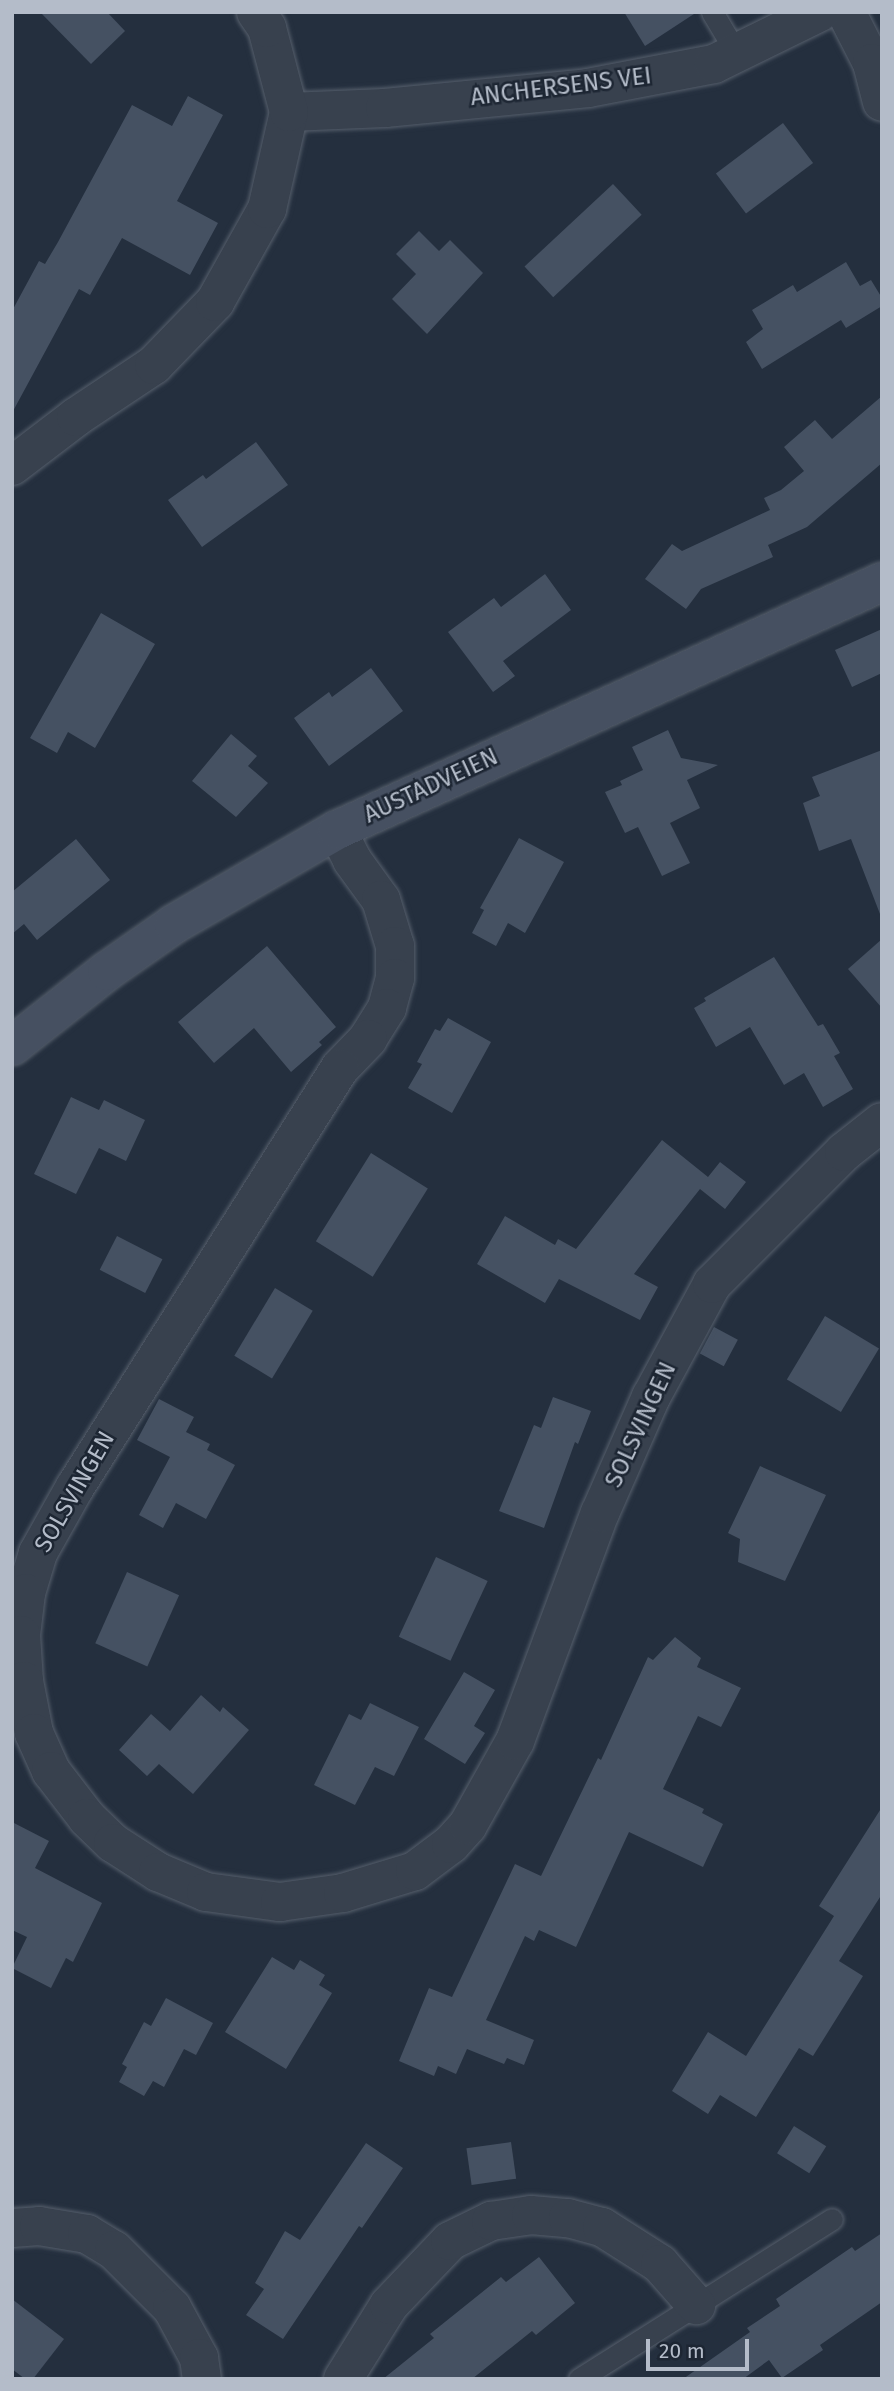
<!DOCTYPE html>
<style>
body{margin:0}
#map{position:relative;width:894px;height:2391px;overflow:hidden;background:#242f3e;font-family:"Fira Sans",sans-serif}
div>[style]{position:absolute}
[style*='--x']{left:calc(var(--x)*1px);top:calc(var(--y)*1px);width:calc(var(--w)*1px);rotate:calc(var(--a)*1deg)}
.building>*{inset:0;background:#455162;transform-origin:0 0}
.roads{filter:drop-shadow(0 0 2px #565f6c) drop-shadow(0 0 2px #565f6c)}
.service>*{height:21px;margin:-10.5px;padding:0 10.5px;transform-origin:10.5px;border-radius:10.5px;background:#38414e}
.minor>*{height:38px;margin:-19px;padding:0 19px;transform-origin:19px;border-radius:19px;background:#38414e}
.secondary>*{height:38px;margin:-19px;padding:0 19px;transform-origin:19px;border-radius:19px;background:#465061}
span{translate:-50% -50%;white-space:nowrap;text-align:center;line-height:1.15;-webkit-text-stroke:5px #1d2633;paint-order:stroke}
.street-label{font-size:24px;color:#b4bcc9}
.frame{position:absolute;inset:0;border:14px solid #b4bcc9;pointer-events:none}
.scale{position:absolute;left:646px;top:2339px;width:103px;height:32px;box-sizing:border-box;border:4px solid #b4bcc9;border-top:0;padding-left:9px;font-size:21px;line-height:24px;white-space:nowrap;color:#b4bcc9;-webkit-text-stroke:5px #1d2633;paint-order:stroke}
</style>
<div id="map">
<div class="building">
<i style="clip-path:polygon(40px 12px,107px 12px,125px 31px,91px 64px)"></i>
<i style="clip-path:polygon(624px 12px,697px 12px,645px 46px)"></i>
<i style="clip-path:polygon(188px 96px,223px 115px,177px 201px,218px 223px,190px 275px,122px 238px,90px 295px,79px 289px,12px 413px,12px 311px,39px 261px,45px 264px,58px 242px,132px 105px,172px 126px)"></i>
<i style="left:783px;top:123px;width:50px;height:84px;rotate:53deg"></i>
<i style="left:613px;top:184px;width:42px;height:121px;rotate:47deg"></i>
<i style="clip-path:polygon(419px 231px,439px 251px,450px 240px,483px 273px,427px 334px,392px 299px,416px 274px,396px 254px)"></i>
<i style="clip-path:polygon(846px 262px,860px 286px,871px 280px,882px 298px,882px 306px,846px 328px,841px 320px,762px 369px,746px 342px,763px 329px,752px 310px,793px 285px,797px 292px)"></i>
<i style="clip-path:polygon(882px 396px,882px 463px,807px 527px,768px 545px,773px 557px,701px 589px,686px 609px,645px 579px,672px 544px,682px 551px,770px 510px,764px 498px,781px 490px,804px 471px,784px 447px,815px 420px,832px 439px)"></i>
<i style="clip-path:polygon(256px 442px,288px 485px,202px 547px,168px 500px,203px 475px,206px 479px)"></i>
<i style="clip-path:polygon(545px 574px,571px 610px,503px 661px,515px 676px,493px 692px,448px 632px,494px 598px,501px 607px)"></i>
<i style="clip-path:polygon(101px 613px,155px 644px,95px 748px,68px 732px,57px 753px,30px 738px)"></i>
<i style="clip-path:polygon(882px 629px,882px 673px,852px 687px,835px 650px)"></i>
<i style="clip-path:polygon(371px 668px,403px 711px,329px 766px,294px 718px,329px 692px,332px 697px)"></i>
<i style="clip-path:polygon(668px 730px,681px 758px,718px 765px,687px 780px,700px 808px,670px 823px,690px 863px,662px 876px,638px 827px,625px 833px,605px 792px,622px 785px,620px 781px,643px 770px,632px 747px)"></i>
<i style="clip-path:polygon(231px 734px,257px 756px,248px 766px,268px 783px,236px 817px,192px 781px)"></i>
<i style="clip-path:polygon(882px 750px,882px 914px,880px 914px,851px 839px,819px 851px,803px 803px,820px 796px,812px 777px)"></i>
<i style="clip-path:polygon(519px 838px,564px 862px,525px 933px,508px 923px,496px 946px,472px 933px,484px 910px,480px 908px)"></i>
<i style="clip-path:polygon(76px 839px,110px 880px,37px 940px,24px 924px,12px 934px,12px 892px)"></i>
<i style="clip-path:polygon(882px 939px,882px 1008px,848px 969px)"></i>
<i style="clip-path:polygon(267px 946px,336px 1027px,319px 1042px,322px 1045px,291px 1072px,254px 1028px,214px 1063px,178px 1022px)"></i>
<i style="clip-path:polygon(774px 957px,818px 1026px,823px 1024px,840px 1053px,834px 1056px,853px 1089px,823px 1107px,804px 1073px,784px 1085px,750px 1027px,716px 1047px,694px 1008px,706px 1001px,704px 998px)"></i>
<i style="clip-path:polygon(448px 1018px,491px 1042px,452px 1113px,408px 1088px,422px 1064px,417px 1062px,435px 1029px,440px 1031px)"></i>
<i style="clip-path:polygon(71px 1097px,99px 1110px,104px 1100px,145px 1120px,126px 1161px,99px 1148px,76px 1194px,34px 1174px)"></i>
<i style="clip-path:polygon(662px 1140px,708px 1177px,720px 1162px,746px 1182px,725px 1209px,700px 1189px,662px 1237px,634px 1274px,658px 1287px,640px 1320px,559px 1279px,545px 1303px,477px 1264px,505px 1216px,555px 1245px,558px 1239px,576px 1249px)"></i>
<i style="left:371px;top:1153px;width:67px;height:104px;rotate:32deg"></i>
<i style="left:117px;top:1236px;width:51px;height:38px;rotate:27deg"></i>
<i style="left:275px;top:1288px;width:44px;height:79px;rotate:31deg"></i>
<i style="left:825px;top:1316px;width:63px;height:74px;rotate:31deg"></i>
<i style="left:714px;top:1327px;width:27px;height:30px;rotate:28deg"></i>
<i style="clip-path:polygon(553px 1397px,591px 1411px,578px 1444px,575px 1442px,544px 1528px,499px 1511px,534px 1425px,541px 1428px)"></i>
<i style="clip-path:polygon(159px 1399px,194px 1417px,186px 1432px,210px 1444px,207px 1450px,235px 1465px,206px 1519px,176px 1503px,163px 1528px,139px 1515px,170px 1457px,137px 1440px)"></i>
<i style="clip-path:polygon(760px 1466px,826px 1495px,785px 1581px,738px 1562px,740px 1539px,728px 1533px)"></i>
<i style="left:436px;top:1557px;width:57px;height:88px;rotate:25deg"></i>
<i style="left:127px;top:1572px;width:57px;height:78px;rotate:24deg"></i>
<i style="clip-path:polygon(675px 1637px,701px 1658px,697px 1667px,741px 1688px,721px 1727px,698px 1716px,663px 1789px,704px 1809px,702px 1813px,723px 1824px,703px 1867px,629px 1832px,576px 1947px,539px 1930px,534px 1941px,525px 1936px,486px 2020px,534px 2040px,524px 2065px,507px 2058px,504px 2064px,467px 2049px,456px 2074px,438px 2066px,434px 2076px,399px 2061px,429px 1988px,452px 1997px,515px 1864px,541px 1876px,598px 1758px,601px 1760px,648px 1657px,653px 1660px)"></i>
<i style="clip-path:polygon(464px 1672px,495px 1690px,474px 1726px,485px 1733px,465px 1764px,424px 1739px)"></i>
<i style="clip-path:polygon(201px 1695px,220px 1712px,223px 1707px,249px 1730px,193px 1794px,159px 1764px,147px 1776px,119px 1750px,151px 1714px,170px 1731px)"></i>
<i style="clip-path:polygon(370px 1703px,419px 1727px,394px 1776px,375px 1767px,355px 1805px,314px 1785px,349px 1714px,361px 1720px)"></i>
<i style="clip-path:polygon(882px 1807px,882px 1894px,839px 1961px,863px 1976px,813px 2056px,799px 2048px,756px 2117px,720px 2095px,708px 2114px,672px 2091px,708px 2032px,746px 2056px,834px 1916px,819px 1906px)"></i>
<i style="clip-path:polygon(12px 1822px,49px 1841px,35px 1868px,102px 1903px,73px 1962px,66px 1958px,51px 1988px,12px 1968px,27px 1937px,12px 1930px)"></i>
<i style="clip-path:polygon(272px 1957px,294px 1970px,300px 1960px,325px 1975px,319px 1985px,332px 1993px,286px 2069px,225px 2032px)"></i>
<i style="clip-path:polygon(166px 1998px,213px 2023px,196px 2055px,184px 2049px,164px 2087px,153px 2081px,144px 2096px,119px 2082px,127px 2067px,122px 2064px,144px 2022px,151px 2026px)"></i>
<i style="left:794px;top:2126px;width:38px;height:32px;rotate:32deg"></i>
<i style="left:511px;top:2142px;width:37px;height:45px;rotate:82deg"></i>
<i style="clip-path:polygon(366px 2143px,403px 2168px,362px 2228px,359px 2226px,283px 2339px,246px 2315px,264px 2289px,255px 2283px,285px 2231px,300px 2240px)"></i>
<i style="clip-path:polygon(882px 2233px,882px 2302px,820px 2345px,823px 2350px,782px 2378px,769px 2360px,743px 2379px,683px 2379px,750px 2332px,747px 2328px,780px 2306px,776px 2299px,852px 2247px,855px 2251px)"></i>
<i style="clip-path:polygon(539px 2257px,575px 2303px,536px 2335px,532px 2331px,472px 2379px,383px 2379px,434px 2338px,430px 2334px,501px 2277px,506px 2282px)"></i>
<i style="clip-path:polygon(12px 2299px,64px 2339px,33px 2379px,25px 2379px,12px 2369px)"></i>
</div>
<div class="roads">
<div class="service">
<i style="--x:712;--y:12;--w:49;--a:59.2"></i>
<i style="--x:579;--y:2379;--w:299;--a:-32.3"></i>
</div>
<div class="minor">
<i style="--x:846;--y:12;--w:57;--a:63"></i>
<i style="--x:872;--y:63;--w:40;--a:75.6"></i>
<i style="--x:289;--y:112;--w:96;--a:-2.4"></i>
<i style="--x:385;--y:108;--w:204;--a:-5.6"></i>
<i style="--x:588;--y:88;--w:128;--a:-10.8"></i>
<i style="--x:714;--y:64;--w:118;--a:-26.1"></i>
<i style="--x:12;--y:466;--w:81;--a:-37.4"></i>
<i style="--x:76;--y:417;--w:94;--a:-33.7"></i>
<i style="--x:154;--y:365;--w:88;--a:-45.9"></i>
<i style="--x:215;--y:302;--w:107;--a:-60.8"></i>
<i style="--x:267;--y:209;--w:99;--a:-77.2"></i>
<i style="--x:289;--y:112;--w:87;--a:-104.7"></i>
<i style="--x:267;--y:28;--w:19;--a:-125"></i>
<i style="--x:337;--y:830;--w:34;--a:63"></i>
<i style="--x:352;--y:860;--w:49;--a:54.1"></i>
<i style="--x:381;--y:900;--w:48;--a:73.1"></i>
<i style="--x:395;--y:946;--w:32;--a:90"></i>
<i style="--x:395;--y:978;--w:31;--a:105"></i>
<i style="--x:387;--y:1008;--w:36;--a:122"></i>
<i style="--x:368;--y:1039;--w:40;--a:134"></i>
<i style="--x:340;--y:1068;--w:496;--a:122.3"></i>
<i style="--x:75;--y:1487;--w:76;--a:119.3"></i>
<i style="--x:38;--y:1553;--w:42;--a:106.7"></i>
<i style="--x:26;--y:1593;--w:42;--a:96.8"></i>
<i style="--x:21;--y:1635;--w:46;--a:86.3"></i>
<i style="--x:24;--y:1681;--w:53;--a:79.1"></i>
<i style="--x:34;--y:1733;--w:42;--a:65.9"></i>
<i style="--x:51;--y:1771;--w:59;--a:52.5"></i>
<i style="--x:87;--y:1818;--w:36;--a:44"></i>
<i style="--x:113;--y:1843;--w:54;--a:32.8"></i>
<i style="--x:158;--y:1872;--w:52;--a:22.6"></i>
<i style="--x:206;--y:1892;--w:75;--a:7.7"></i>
<i style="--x:280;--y:1902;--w:64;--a:-8.1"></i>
<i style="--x:343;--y:1893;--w:75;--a:-17"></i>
<i style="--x:415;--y:1871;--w:45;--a:-36.9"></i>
<i style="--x:451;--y:1844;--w:25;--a:-48"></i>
<i style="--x:468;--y:1825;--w:96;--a:-60.8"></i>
<i style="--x:515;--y:1741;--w:243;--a:-69.6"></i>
<i style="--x:600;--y:1513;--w:127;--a:-66.3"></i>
<i style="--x:651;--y:1397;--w:128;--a:-61.6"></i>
<i style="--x:712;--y:1284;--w:187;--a:-45"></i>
<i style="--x:844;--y:1152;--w:48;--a:-38.3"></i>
<i style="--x:12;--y:2228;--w:27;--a:-4"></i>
<i style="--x:39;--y:2226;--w:49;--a:9.5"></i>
<i style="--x:87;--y:2234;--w:31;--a:31"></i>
<i style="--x:114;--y:2250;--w:82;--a:45"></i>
<i style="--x:172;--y:2308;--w:57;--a:61.6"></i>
<i style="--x:199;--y:2358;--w:21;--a:82"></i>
<i style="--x:343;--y:2379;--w:87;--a:-58.1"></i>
<i style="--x:389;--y:2305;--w:88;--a:-46.4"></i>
<i style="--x:450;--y:2241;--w:46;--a:-26"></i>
<i style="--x:491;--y:2221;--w:40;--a:-8.5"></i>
<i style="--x:531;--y:2215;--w:37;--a:5"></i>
<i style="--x:568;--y:2218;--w:35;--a:15"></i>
<i style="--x:602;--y:2227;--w:69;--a:32.5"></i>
<i style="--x:660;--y:2264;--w:55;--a:48.7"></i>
</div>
<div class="secondary">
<i style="--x:12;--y:1046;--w:121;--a:-38.3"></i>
<i style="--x:107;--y:971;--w:82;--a:-35"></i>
<i style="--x:174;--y:924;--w:188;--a:-30"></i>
<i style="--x:337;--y:830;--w:599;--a:-24.47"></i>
</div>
</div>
<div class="street-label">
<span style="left:561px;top:87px;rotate:-7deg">ANCHERSENS VEI</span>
<span style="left:431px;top:786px;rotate:-25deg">AUSTADVEIEN</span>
<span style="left:641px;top:1425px;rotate:-65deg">SOLSVINGEN</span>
<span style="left:75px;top:1492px;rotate:-60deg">SOLSVINGEN</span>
</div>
<div class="frame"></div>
<div class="scale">20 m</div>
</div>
